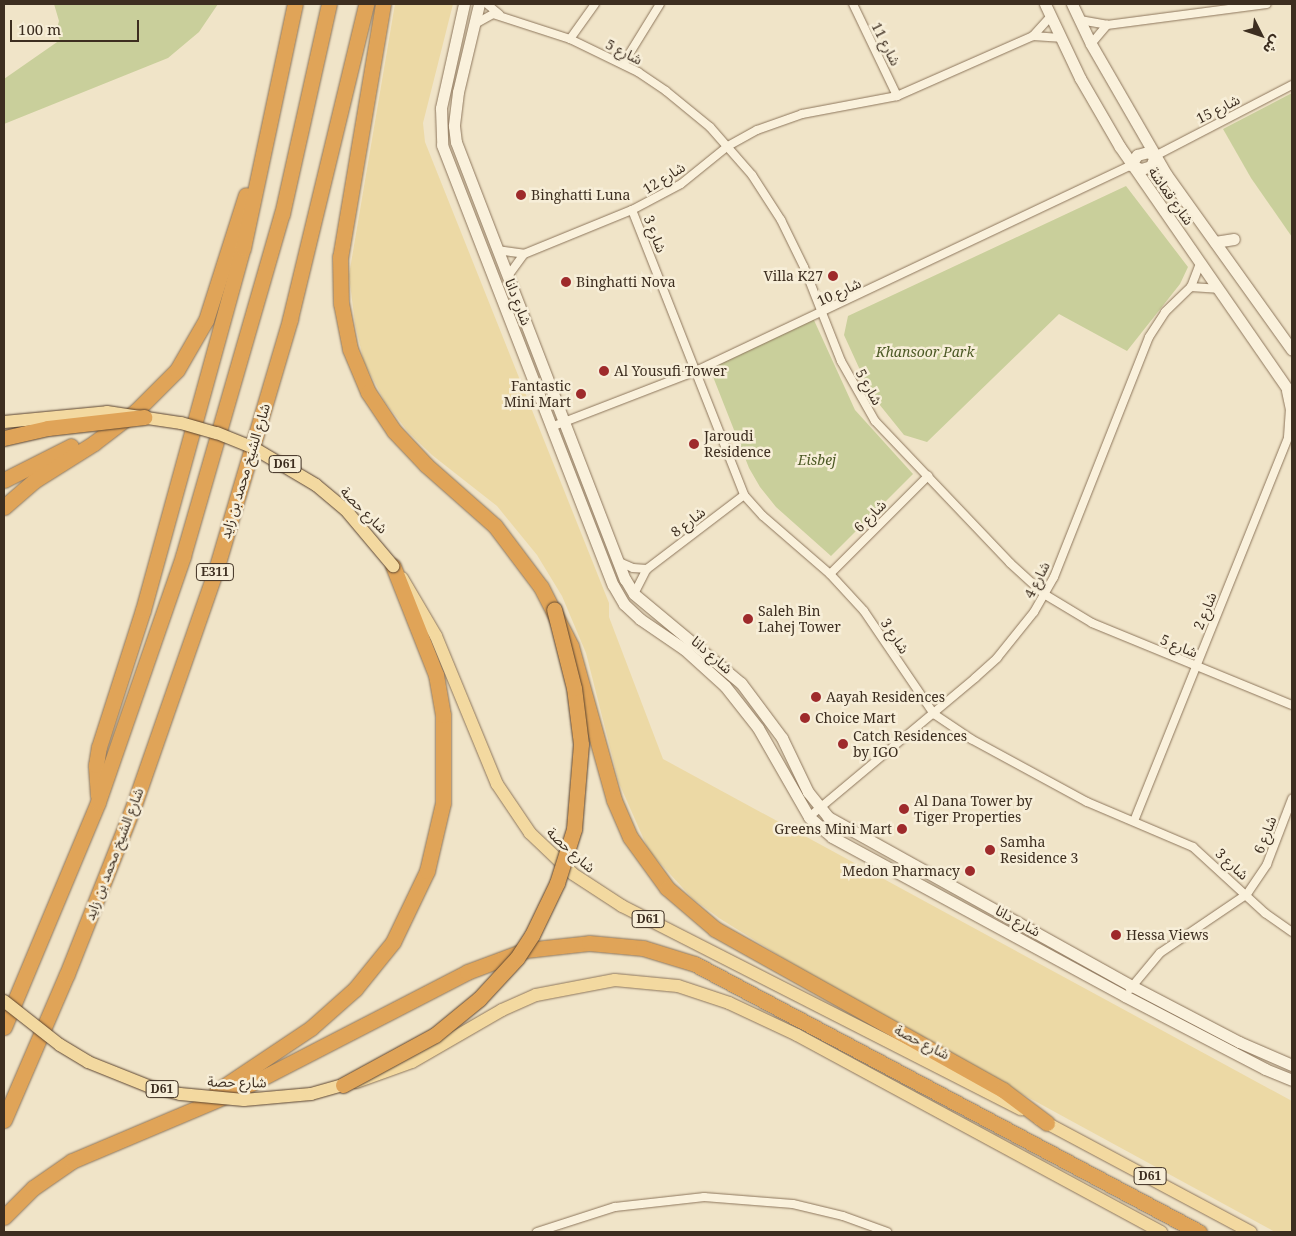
<!DOCTYPE html>
<meta charset="utf-8">
<style>
body{margin:0}
#map{position:relative;width:1296px;height:1236px;overflow:hidden;background:#f0e4c8;font-family:"Noto Serif","Noto Sans Arabic",serif}
div>[style]{position:absolute}
[style*='--x']{left:calc(var(--x)*1px);top:calc(var(--y)*1px);width:calc(var(--w)*1px);rotate:calc(var(--a)*1deg)}
.green>*{inset:0;background:#c9cf9b}
.sand>*{inset:0;background:#ecd9a5}
.roads{filter:drop-shadow(0 0 1px #8d765c) drop-shadow(0 0 1px #8d765c)}
.street>*{height:8px;margin:-4px;padding:0 4px;transform-origin:4px;border-radius:4px;background:#faf1dc}
.secondary>*{height:11px;margin:-5.5px;padding:0 5.5px;transform-origin:5.5px;border-radius:5.5px;background:#faf1dc}
.primary>*{height:12px;margin:-6px;padding:0 6px;transform-origin:6px;border-radius:6px;background:#f3d9a0}
.highway>*{height:15px;margin:-7.5px;padding:0 7.5px;transform-origin:7.5px;border-radius:7.5px;background:#e0a458}
.bridges{filter:drop-shadow(0 0 1px #5b4430) drop-shadow(0 0 1px #5b4430)}
.primary-bridge>*{height:12px;margin:-6px;padding:0 6px;transform-origin:6px;border-radius:6px;background:#f3d9a0}
.highway-bridge>*{height:15px;margin:-7.5px;padding:0 7.5px;transform-origin:7.5px;border-radius:7.5px;background:#e0a458}
.dots>*{width:14px;height:14px;translate:-50% -50%;box-sizing:border-box;border:2px solid #f7eed8;border-radius:50%}
span{translate:-50% -50%;white-space:nowrap;text-align:center;line-height:1.15;-webkit-text-stroke:5px #f7eed8;paint-order:stroke}
.shield-label span{padding:1px 4px;background:#f7eed8;border:1px solid;border-radius:4px;-webkit-text-stroke-width:0}
.shield-label{font-size:12px;color:#3d2e20;font-weight:700}
.street-label{font-size:14px;color:#3d2e20}
.poi-label{font-size:14px;color:#3d2e20}
.left{translate:0 -50%;text-align:left}
.right{translate:-100% -50%;text-align:right}
.park-label{font-size:14px;color:#4d5a26;font-style:italic}
.frame{position:absolute;inset:0;border:5px solid #3d2e20;pointer-events:none}
.north{position:absolute;left:1236px;top:10px;width:50px;height:50px;-webkit-text-stroke:4px #f7eed8;paint-order:stroke;rotate:131deg;font-size:14px;font-weight:700;line-height:20px;text-align:center;color:#3d2e20}
.north::after{content:'';display:block;margin:auto;width:18px;height:22px;background:#3d2e20;clip-path:polygon(50% 0,100% 100%,50% 72%,0 100%)}
.scale{position:absolute;left:10px;top:20px;width:129px;height:22px;box-sizing:border-box;border:2px solid #3d2e20;border-top:0;padding-left:6px;font-size:15px;line-height:18px;white-space:nowrap;color:#3d2e20;-webkit-text-stroke:4px #f7eed8;paint-order:stroke}
</style>
<div id="map">
<div class="green">
<i style="clip-path:polygon(54px 4px,218px 4px,199px 32px,168px 58px,4px 124px,4px 79px,60px 40px,56px 32px,59px 21px)"></i>
<i style="clip-path:polygon(1292px 93px,1292px 237px,1251px 178px,1223px 129px)"></i>
<i style="clip-path:polygon(1126px 186px,1188px 267px,1180px 284px,1127px 351px,1059px 314px,927px 442px,904px 435px,871px 394px,844px 335px,848px 316px)"></i>
<i style="clip-path:polygon(813px 318px,855px 410px,913px 474px,831px 556px,776px 507px,760px 487px,749px 468px,708px 364px)"></i>
</div>
<div class="sand">
<i style="clip-path:polygon(395px 4px,453px 4px,423px 123px,425px 142px,609px 603px,609px 617px,663px 759px,1292px 1101px,1292px 1232px,1275px 1232px,903px 1029px,801px 969px,719px 918px,692px 898px,649px 851px,619px 783px,586px 653px,562px 596px,537px 555px,497px 506px,432px 455px,408px 432px,385px 402px,364px 362px,355px 324px,349px 275px)"></i>
</div>
<div class="roads">
<div class="street">
<i style="--x:487;--y:4;--w:16;--a:40"></i>
<i style="--x:853;--y:4;--w:102;--a:64.4"></i>
<i style="--x:1080;--y:20;--w:27;--a:10"></i>
<i style="--x:1107;--y:25;--w:161;--a:-7.5"></i>
<i style="--x:475;--y:24;--w:21;--a:-29"></i>
<i style="--x:493;--y:14;--w:81;--a:18"></i>
<i style="--x:570;--y:39;--w:76;--a:25.9"></i>
<i style="--x:638;--y:72;--w:34;--a:34"></i>
<i style="--x:666;--y:91;--w:57;--a:39.3"></i>
<i style="--x:710;--y:127;--w:64;--a:48.8"></i>
<i style="--x:752;--y:175;--w:54;--a:57.2"></i>
<i style="--x:781;--y:220;--w:52;--a:63.9"></i>
<i style="--x:804;--y:267;--w:101;--a:68.5"></i>
<i style="--x:841;--y:361;--w:69;--a:60.5"></i>
<i style="--x:875;--y:421;--w:196;--a:46.4"></i>
<i style="--x:1010;--y:563;--w:46;--a:42.4"></i>
<i style="--x:1044;--y:594;--w:56;--a:31.1"></i>
<i style="--x:1092;--y:623;--w:216;--a:22.3"></i>
<i style="--x:1033;--y:36;--w:27;--a:4"></i>
<i style="--x:570;--y:39;--w:43;--a:-54.5"></i>
<i style="--x:1091;--y:44;--w:25;--a:-50"></i>
<i style="--x:623;--y:64;--w:70;--a:-58.3"></i>
<i style="--x:1155;--y:156;--w:154;--a:-27.4"></i>
<i style="--x:632;--y:210;--w:306;--a:68.5"></i>
<i style="--x:744;--y:495;--w:28;--a:48"></i>
<i style="--x:763;--y:516;--w:89;--a:40.9"></i>
<i style="--x:830;--y:574;--w:50;--a:47.4"></i>
<i style="--x:864;--y:611;--w:125;--a:55.8"></i>
<i style="--x:934;--y:714;--w:45;--a:34"></i>
<i style="--x:971;--y:739;--w:132;--a:28.5"></i>
<i style="--x:1087;--y:802;--w:115;--a:23"></i>
<i style="--x:1193;--y:847;--w:98;--a:42.5"></i>
<i style="--x:1265;--y:913;--w:33;--a:35"></i>
<i style="--x:497;--y:250;--w:27;--a:8"></i>
<i style="--x:524;--y:254;--w:117;--a:-22.2"></i>
<i style="--x:632;--y:210;--w:55;--a:-28"></i>
<i style="--x:681;--y:184;--w:60;--a:-39"></i>
<i style="--x:728;--y:146;--w:33;--a:-29"></i>
<i style="--x:757;--y:130;--w:48;--a:-19.6"></i>
<i style="--x:802;--y:114;--w:97;--a:-10.7"></i>
<i style="--x:897;--y:96;--w:149;--a:-23.8"></i>
<i style="--x:1033;--y:36;--w:25;--a:-48"></i>
<i style="--x:508;--y:276;--w:27;--a:-54"></i>
<i style="--x:1191;--y:287;--w:26;--a:4"></i>
<i style="--x:551;--y:427;--w:155;--a:-21.1"></i>
<i style="--x:696;--y:371;--w:481;--a:-25.3"></i>
<i style="--x:619;--y:562;--w:15;--a:23"></i>
<i style="--x:633;--y:568;--w:14;--a:4"></i>
<i style="--x:830;--y:574;--w:139;--a:-45"></i>
<i style="--x:634;--y:594;--w:28;--a:-63"></i>
<i style="--x:647;--y:569;--w:122;--a:-37.3"></i>
<i style="--x:809;--y:817;--w:217;--a:-39.9"></i>
<i style="--x:975;--y:678;--w:30;--a:-42"></i>
<i style="--x:997;--y:658;--w:59;--a:-51.2"></i>
<i style="--x:1034;--y:612;--w:40;--a:-60.3"></i>
<i style="--x:1054;--y:577;--w:258;--a:-68.4"></i>
<i style="--x:1149;--y:337;--w:30;--a:-57"></i>
<i style="--x:1165;--y:312;--w:36;--a:-44"></i>
<i style="--x:1191;--y:287;--w:25;--a:-69"></i>
<i style="--x:1134;--y:821;--w:414;--a:-68.1"></i>
<i style="--x:1288;--y:437;--w:27;--a:-86"></i>
<i style="--x:1290;--y:410;--w:19;--a:-102"></i>
<i style="--x:1130;--y:989;--w:47;--a:-50.2"></i>
<i style="--x:1160;--y:953;--w:105;--a:-34.1"></i>
<i style="--x:1247;--y:894;--w:36;--a:-56"></i>
<i style="--x:1267;--y:864;--w:70;--a:-69"></i>
<i style="--x:537;--y:1232;--w:82;--a:-17.8"></i>
<i style="--x:615;--y:1207;--w:90;--a:-6.4"></i>
<i style="--x:704;--y:1197;--w:89;--a:4.5"></i>
<i style="--x:793;--y:1204;--w:51;--a:13.5"></i>
<i style="--x:843;--y:1216;--w:47;--a:20"></i>
</div>
<div class="secondary">
<i style="--x:464;--y:4;--w:107;--a:102.5"></i>
<i style="--x:441;--y:108;--w:37;--a:88"></i>
<i style="--x:442;--y:145;--w:472;--a:68.8"></i>
<i style="--x:613;--y:585;--w:22;--a:60"></i>
<i style="--x:624;--y:604;--w:22;--a:43"></i>
<i style="--x:640;--y:619;--w:53;--a:34.3"></i>
<i style="--x:684;--y:649;--w:55;--a:42.1"></i>
<i style="--x:725;--y:686;--w:53;--a:51.8"></i>
<i style="--x:758;--y:728;--w:103;--a:60.2"></i>
<i style="--x:809;--y:817;--w:30;--a:41"></i>
<i style="--x:832;--y:837;--w:333;--a:28.5"></i>
<i style="--x:1125;--y:996;--w:158;--a:27.5"></i>
<i style="--x:1265;--y:1069;--w:29;--a:22"></i>
<i style="--x:479;--y:4;--w:90;--a:103.4"></i>
<i style="--x:458;--y:92;--w:34;--a:97"></i>
<i style="--x:454;--y:126;--w:16;--a:83"></i>
<i style="--x:456;--y:142;--w:469;--a:68.9"></i>
<i style="--x:625;--y:579;--w:17;--a:59"></i>
<i style="--x:634;--y:594;--w:139;--a:39.8"></i>
<i style="--x:741;--y:683;--w:69;--a:53.3"></i>
<i style="--x:782;--y:738;--w:60;--a:64.3"></i>
<i style="--x:808;--y:792;--w:32;--a:51"></i>
<i style="--x:828;--y:817;--w:348;--a:29.1"></i>
<i style="--x:1132;--y:986;--w:121;--a:27.6"></i>
<i style="--x:1239;--y:1042;--w:58;--a:23.5"></i>
<i style="--x:1045;--y:4;--w:82;--a:64.7"></i>
<i style="--x:1080;--y:78;--w:80;--a:59.9"></i>
<i style="--x:1120;--y:147;--w:302;--a:55.3"></i>
<i style="--x:1072;--y:4;--w:44;--a:64.6"></i>
<i style="--x:1091;--y:44;--w:150;--a:60"></i>
<i style="--x:1166;--y:174;--w:216;--a:54.4"></i>
<i style="--x:1148;--y:152;--w:8;--a:30"></i>
<i style="--x:1155;--y:156;--w:11;--a:112"></i>
<i style="--x:1151;--y:166;--w:10;--a:163"></i>
<i style="--x:1141;--y:169;--w:11;--a:-158"></i>
<i style="--x:1131;--y:165;--w:12;--a:-59"></i>
<i style="--x:1137;--y:155;--w:11;--a:-15"></i>
<i style="--x:1215;--y:242;--w:19;--a:-9"></i>
</div>
<div class="primary">
<i style="--x:402;--y:578;--w:67;--a:59.6"></i>
<i style="--x:436;--y:636;--w:160;--a:67.6"></i>
<i style="--x:497;--y:784;--w:59;--a:56"></i>
<i style="--x:530;--y:833;--w:59;--a:43.6"></i>
<i style="--x:573;--y:874;--w:59;--a:33.1"></i>
<i style="--x:622;--y:906;--w:448;--a:27"></i>
<i style="--x:356;--y:1082;--w:59;--a:-19.7"></i>
<i style="--x:412;--y:1062;--w:104;--a:-30"></i>
<i style="--x:502;--y:1010;--w:37;--a:-24"></i>
<i style="--x:536;--y:995;--w:80;--a:-10.8"></i>
<i style="--x:615;--y:980;--w:63;--a:5.4"></i>
<i style="--x:678;--y:986;--w:54;--a:18.4"></i>
<i style="--x:729;--y:1003;--w:75;--a:25.2"></i>
<i style="--x:797;--y:1035;--w:414;--a:28.4"></i>
<i style="--x:1039;--y:1119;--w:240;--a:28.1"></i>
</div>
<div class="highway">
<i style="--x:383;--y:4;--w:257;--a:99.6"></i>
<i style="--x:340;--y:257;--w:46;--a:88.8"></i>
<i style="--x:341;--y:303;--w:47;--a:78.9"></i>
<i style="--x:350;--y:349;--w:47;--a:67.3"></i>
<i style="--x:368;--y:392;--w:47;--a:56.3"></i>
<i style="--x:394;--y:431;--w:47;--a:46.7"></i>
<i style="--x:426;--y:465;--w:92;--a:41.5"></i>
<i style="--x:495;--y:526;--w:76;--a:53"></i>
<i style="--x:541;--y:587;--w:66;--a:63"></i>
<i style="--x:571;--y:646;--w:160;--a:74.4"></i>
<i style="--x:614;--y:800;--w:40;--a:66.6"></i>
<i style="--x:630;--y:837;--w:63;--a:54"></i>
<i style="--x:667;--y:888;--w:63;--a:40.5"></i>
<i style="--x:715;--y:929;--w:330;--a:29.2"></i>
<i style="--x:1003;--y:1090;--w:55;--a:36.9"></i>
<i style="--x:4;--y:480;--w:75;--a:-26.9"></i>
<i style="--x:4;--y:507;--w:40;--a:-41"></i>
<i style="--x:34;--y:481;--w:71;--a:-32.3"></i>
<i style="--x:94;--y:443;--w:53;--a:-37.3"></i>
<i style="--x:136;--y:411;--w:58;--a:-45"></i>
<i style="--x:177;--y:370;--w:58;--a:-59.9"></i>
<i style="--x:206;--y:320;--w:131;--a:-72.3"></i>
<i style="--x:98;--y:796;--w:31;--a:-94"></i>
<i style="--x:96;--y:765;--w:18;--a:-81"></i>
<i style="--x:99;--y:747;--w:144;--a:-72.2"></i>
<i style="--x:143;--y:610;--w:376;--a:-74.6"></i>
<i style="--x:243;--y:248;--w:249;--a:-78"></i>
<i style="--x:4;--y:1027;--w:244;--a:-67.3"></i>
<i style="--x:98;--y:802;--w:260;--a:-70.9"></i>
<i style="--x:183;--y:556;--w:356;--a:-73.9"></i>
<i style="--x:282;--y:214;--w:215;--a:-77.4"></i>
<i style="--x:217;--y:1091;--w:113;--a:-33.8"></i>
<i style="--x:311;--y:1028;--w:59;--a:-41.6"></i>
<i style="--x:355;--y:989;--w:60;--a:-51"></i>
<i style="--x:393;--y:942;--w:79;--a:-64.4"></i>
<i style="--x:427;--y:871;--w:70;--a:-76.8"></i>
<i style="--x:443;--y:803;--w:88;--a:-90"></i>
<i style="--x:443;--y:715;--w:41;--a:-99.9"></i>
<i style="--x:436;--y:675;--w:117;--a:-111.5"></i>
<i style="--x:4;--y:1120;--w:159;--a:-66.7"></i>
<i style="--x:67;--y:974;--w:182;--a:-68.4"></i>
<i style="--x:134;--y:805;--w:246;--a:-70.8"></i>
<i style="--x:215;--y:573;--w:265;--a:-73.5"></i>
<i style="--x:290;--y:319;--w:324;--a:-76.4"></i>
<i style="--x:4;--y:1217;--w:41;--a:-45"></i>
<i style="--x:33;--y:1188;--w:47;--a:-34.7"></i>
<i style="--x:72;--y:1161;--w:177;--a:-22.9"></i>
<i style="--x:235;--y:1092;--w:261;--a:-27.3"></i>
<i style="--x:467;--y:972;--w:63;--a:-20.4"></i>
<i style="--x:526;--y:950;--w:63;--a:-6.3"></i>
<i style="--x:589;--y:943;--w:54;--a:5.3"></i>
<i style="--x:643;--y:948;--w:54;--a:17.1"></i>
<i style="--x:695;--y:964;--w:571;--a:28"></i>
</div>
</div>
<div class="bridges">
<div class="primary-bridge">
<i style="--x:4;--y:422;--w:103;--a:-5.5"></i>
<i style="--x:107;--y:412;--w:75;--a:8.5"></i>
<i style="--x:181;--y:423;--w:37;--a:16"></i>
<i style="--x:217;--y:433;--w:38;--a:22"></i>
<i style="--x:252;--y:447;--w:74;--a:30.7"></i>
<i style="--x:316;--y:485;--w:38;--a:40"></i>
<i style="--x:345;--y:509;--w:75;--a:49.9"></i>
<i style="--x:4;--y:1001;--w:71;--a:38.2"></i>
<i style="--x:60;--y:1045;--w:33;--a:31"></i>
<i style="--x:88;--y:1062;--w:65;--a:21.8"></i>
<i style="--x:148;--y:1086;--w:33;--a:14"></i>
<i style="--x:180;--y:1094;--w:64;--a:5.4"></i>
<i style="--x:244;--y:1100;--w:67;--a:-5.1"></i>
<i style="--x:311;--y:1094;--w:33;--a:-16"></i>
</div>
<div class="highway-bridge">
<i style="--x:4;--y:438;--w:45;--a:-12.8"></i>
<i style="--x:48;--y:428;--w:97;--a:-6.5"></i>
<i style="--x:343;--y:1085;--w:105;--a:-28.5"></i>
<i style="--x:435;--y:1035;--w:57;--a:-39.3"></i>
<i style="--x:479;--y:999;--w:56;--a:-47.2"></i>
<i style="--x:517;--y:958;--w:27;--a:-57"></i>
<i style="--x:532;--y:935;--w:58;--a:-64.3"></i>
<i style="--x:557;--y:883;--w:57;--a:-72.5"></i>
<i style="--x:574;--y:829;--w:85;--a:-85.3"></i>
<i style="--x:581;--y:744;--w:56;--a:-97.1"></i>
<i style="--x:574;--y:688;--w:81;--a:-104.2"></i>
</div>
</div>
<div class="dots">
<i style="left:521px;top:195px;background:#9e2a2b"></i>
<i style="left:833px;top:276px;background:#9e2a2b"></i>
<i style="left:566px;top:282px;background:#9e2a2b"></i>
<i style="left:604px;top:371px;background:#9e2a2b"></i>
<i style="left:581px;top:394px;background:#9e2a2b"></i>
<i style="left:694px;top:444px;background:#9e2a2b"></i>
<i style="left:748px;top:619px;background:#9e2a2b"></i>
<i style="left:816px;top:697px;background:#9e2a2b"></i>
<i style="left:805px;top:718px;background:#9e2a2b"></i>
<i style="left:843px;top:744px;background:#9e2a2b"></i>
<i style="left:904px;top:809px;background:#9e2a2b"></i>
<i style="left:902px;top:829px;background:#9e2a2b"></i>
<i style="left:990px;top:850px;background:#9e2a2b"></i>
<i style="left:970px;top:871px;background:#9e2a2b"></i>
<i style="left:1116px;top:935px;background:#9e2a2b"></i>
</div>
<div class="shield-label">
<span style="left:285px;top:464px">D61</span>
<span style="left:215px;top:572px">E311</span>
<span style="left:648px;top:919px">D61</span>
<span style="left:162px;top:1089px">D61</span>
<span style="left:1150px;top:1176px">D61</span>
</div>
<div class="street-label">
<span style="left:886px;top:44px;rotate:63deg">شارع 11</span>
<span style="left:624px;top:52px;rotate:27deg">شارع 5</span>
<span style="left:1218px;top:109px;rotate:-27deg">شارع 15</span>
<span style="left:664px;top:178px;rotate:-32deg">شارع 12</span>
<span style="left:1171px;top:196px;rotate:55deg">شارع قماشة</span>
<span style="left:655px;top:234px;rotate:69deg">شارع 3</span>
<span style="left:839px;top:292px;rotate:-25deg">شارع 10</span>
<span style="left:518px;top:302px;rotate:69deg">شارع دانا</span>
<span style="left:869px;top:387px;rotate:61deg">شارع 5</span>
<span style="left:245px;top:471px;rotate:-73deg">شارع الشيخ محمد بن زايد</span>
<span style="left:364px;top:510px;rotate:45deg">شارع حصة</span>
<span style="left:870px;top:516px;rotate:-45deg">شارع 6</span>
<span style="left:688px;top:522px;rotate:-38deg">شارع 8</span>
<span style="left:1037px;top:580px;rotate:-63deg">شارع 4</span>
<span style="left:1205px;top:611px;rotate:-68deg">شارع 2</span>
<span style="left:895px;top:636px;rotate:57deg">شارع 3</span>
<span style="left:1179px;top:646px;rotate:22deg">شارع 5</span>
<span style="left:712px;top:655px;rotate:41deg">شارع دانا</span>
<span style="left:1265px;top:835px;rotate:-69deg">شارع 6</span>
<span style="left:571px;top:850px;rotate:42deg">شارع حصة</span>
<span style="left:114px;top:854px;rotate:-69deg">شارع الشيخ محمد بن زايد</span>
<span style="left:1232px;top:864px;rotate:43deg">شارع 3</span>
<span style="left:1018px;top:921px;rotate:29deg">شارع دانا</span>
<span style="left:922px;top:1042px;rotate:27deg">شارع حصة</span>
<span style="left:237px;top:1082px;rotate:1deg">شارع حصة</span>
</div>
<div class="poi-label">
<span class="left" style="left:531px;top:195px">Binghatti Luna</span>
<span class="right" style="left:823px;top:276px">Villa K27</span>
<span class="left" style="left:576px;top:282px">Binghatti Nova</span>
<span class="left" style="left:614px;top:371px">Al Yousufi Tower</span>
<span class="right" style="left:571px;top:394px">Fantastic<br>Mini Mart</span>
<span class="left" style="left:704px;top:444px">Jaroudi<br>Residence</span>
<span class="left" style="left:758px;top:619px">Saleh Bin<br>Lahej Tower</span>
<span class="left" style="left:826px;top:697px">Aayah Residences</span>
<span class="left" style="left:815px;top:718px">Choice Mart</span>
<span class="left" style="left:853px;top:744px">Catch Residences<br>by IGO</span>
<span class="left" style="left:914px;top:809px">Al Dana Tower by<br>Tiger Properties</span>
<span class="right" style="left:892px;top:829px">Greens Mini Mart</span>
<span class="left" style="left:1000px;top:850px">Samha<br>Residence 3</span>
<span class="right" style="left:960px;top:871px">Medon Pharmacy</span>
<span class="left" style="left:1126px;top:935px">Hessa Views</span>
</div>
<div class="park-label">
<span style="left:925px;top:352px">Khansoor Park</span>
<span style="left:817px;top:460px">Eisbej</span>
</div>
<div class="frame"></div>
<div class="north">ش</div>
<div class="scale">100 m</div>
</div>
